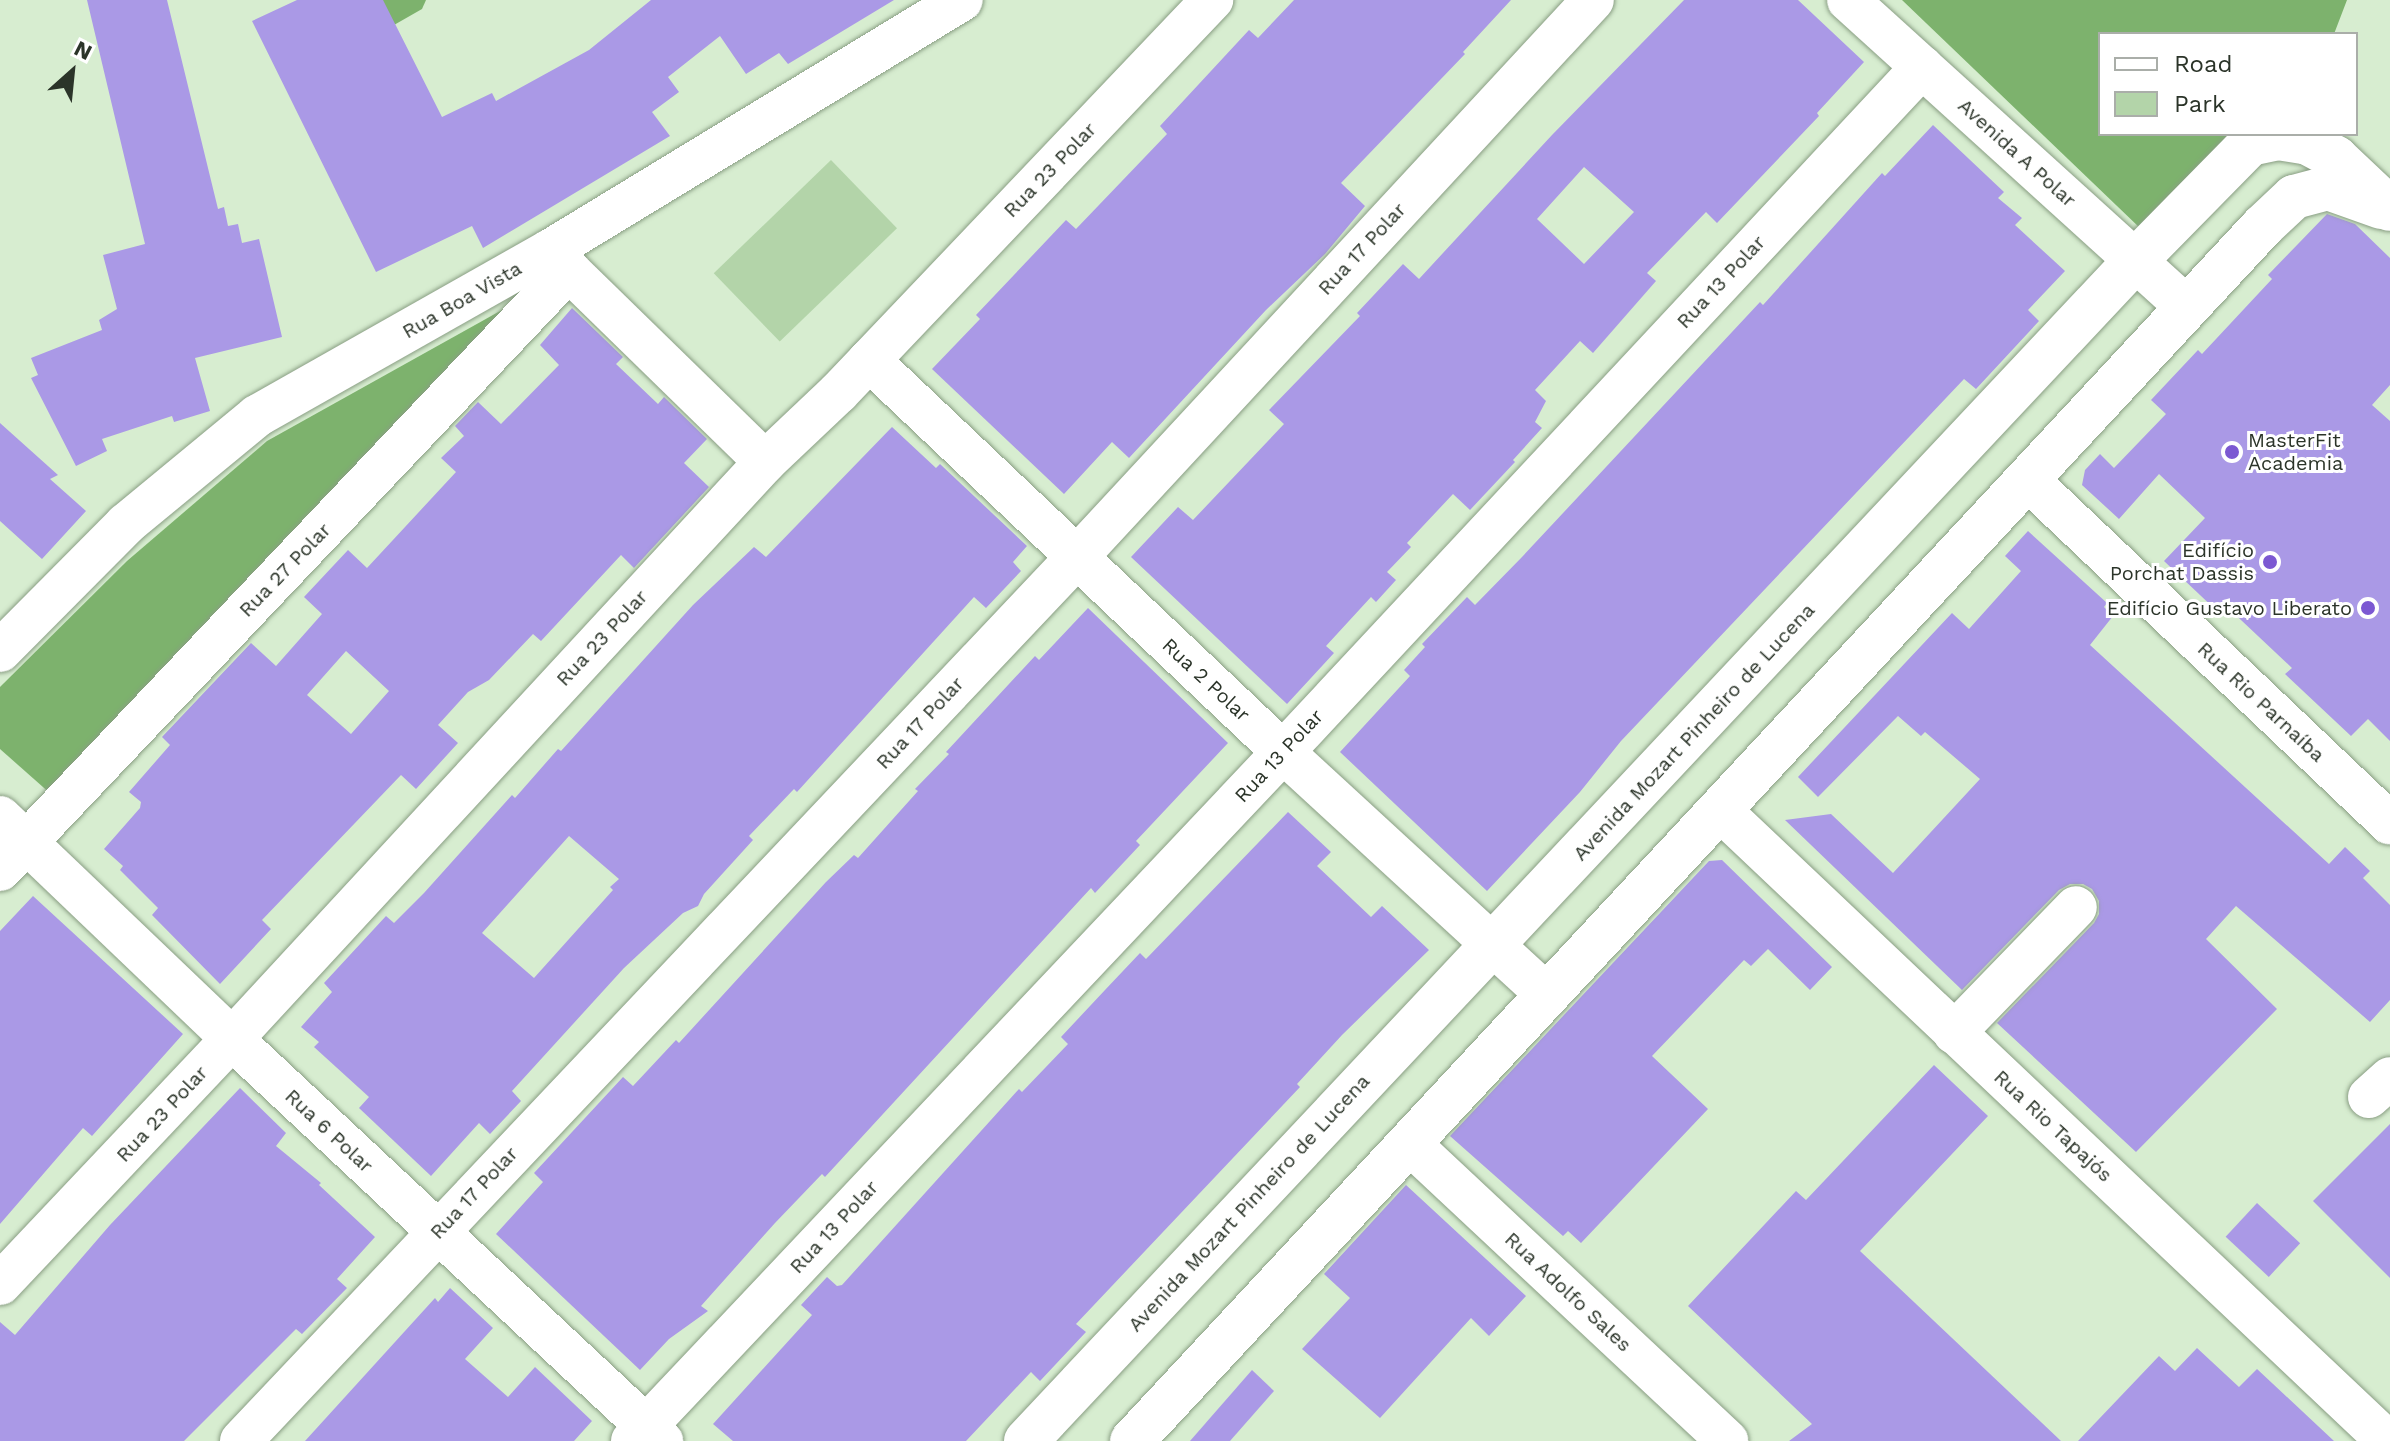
<!DOCTYPE html>
<meta charset="utf-8">
<style>
body{margin:0}
#map{position:relative;width:2390px;height:1441px;overflow:hidden;background:#d7edd0;font-family:"Work Sans",sans-serif}
div>[style]{position:absolute}
[style*='--x']{left:calc(var(--x)*1px);top:calc(var(--y)*1px);width:calc(var(--w)*1px);rotate:calc(var(--a)*1deg)}
.green>*{inset:0;background:#b3d4a9;transform-origin:0 0}
.forest>*{inset:0;background:#7db26d}
.building>*{inset:0;background:#aa99e6;transform-origin:0 0}
.roads{filter:drop-shadow(0 0 2px #899e83) drop-shadow(0 0 2px #899e83)}
.minor>*{height:42px;margin:-21px;padding:0 21px;transform-origin:21px;border-radius:21px;background:#fff}
.major>*{height:44px;margin:-22px;padding:0 22px;transform-origin:22px;border-radius:22px;background:#fff}
.dots>*{width:22px;height:22px;translate:-50% -50%;box-sizing:border-box;border:4px solid #fff;border-radius:50%}
span{translate:-50% -50%;white-space:nowrap;text-align:center;line-height:1.15;-webkit-text-stroke:6px #fff;paint-order:stroke}
.street-label{font-size:20px;color:#2b3429}
.poi-label{font-size:20px;color:#2b3429}
.left{translate:0 -50%;text-align:left}
.right{translate:-100% -50%;text-align:right}
.legend{position:absolute;left:2098px;top:32px;width:260px;height:104px;box-sizing:border-box;background:#fff;border:2px solid #aaaea9;margin:0;padding:10px 14px;list-style:none;font-size:24px;color:#2b3429}
.legend li{display:flex;align-items:center;gap:16px;height:40px}
.legend b{width:40px;border:2px solid #aaaea9}
.north{position:absolute;left:32px;top:32px;width:80px;height:80px;-webkit-text-stroke:6px #fff;paint-order:stroke;rotate:27deg;font-size:22px;font-weight:700;line-height:32px;text-align:center;color:#2b3429}
.north::after{content:'';display:block;margin:auto;width:28px;height:36px;background:#2b3429;clip-path:polygon(50% 0,100% 100%,50% 72%,0 100%)}
</style>
<div id="map">
<div class="green">
<i style="left:831px;top:160px;width:95px;height:163px;rotate:46deg"></i>
</div>
<div class="forest">
<i style="clip-path:polygon(363px 0,426px 0,422px 9px,380px 33px)"></i>
<i style="clip-path:polygon(1902px 0,2347px 0,2334px 34px,2100px 34px,2100px 134px,2236px 134px,2141px 229px)"></i>
<i style="clip-path:polygon(518px 301px,52px 795px,0 749px,0 687px,127px 561px,267px 441px)"></i>
</div>
<div class="building">
<i style="clip-path:polygon(87px 0,167px 0,218px 209px,224px 207px,228px 226px,238px 224px,242px 243px,259px 239px,282px 337px,195px 358px,210px 411px,174px 422px,172px 416px,102px 439px,107px 451px,76px 466px,31px 378px,38px 375px,31px 358px,102px 330px,99px 320px,117px 309px,103px 255px,145px 244px)"></i>
<i style="clip-path:polygon(297px 0,383px 0,442px 117px,492px 93px,496px 101px,589px 50px,651px 0,894px 0,788px 64px,779px 53px,746px 74px,720px 36px,668px 77px,679px 92px,652px 112px,670px 136px,483px 248px,472px 226px,376px 272px,252px 21px)"></i>
<i style="clip-path:polygon(1294px 0,1511px 0,1463px 52px,1465px 54px,1341px 183px,1365px 206px,1325px 254px,1266px 310px,1129px 458px,1112px 442px,1064px 494px,932px 369px,980px 319px,976px 315px,1066px 220px,1076px 229px,1167px 134px,1160px 126px,1249px 30px,1258px 38px)"></i>
<i style="clip-path:polygon(evenodd,1684px 0,1798px 0,1864px 62px,1817px 113px,1819px 116px,1717px 223px,1706px 212px,1647px 273px,1656px 281px,1593px 353px,1580px 341px,1535px 390px,1546px 401px,1535px 422px,1542px 428px,1513px 460px,1515px 462px,1470px 510px,1453px 494px,1407px 543px,1411px 547px,1387px 572px,1396px 580px,1376px 602px,1371px 597px,1326px 646px,1334px 653px,1287px 704px,1131px 557px,1178px 507px,1193px 520px,1284px 424px,1269px 410px,1360px 316px,1357px 313px,1403px 264px,1419px 279px,1552px 135px,1684px 0,1584px 167px,1634px 212px,1584px 264px,1537px 219px,1584px 167px)"></i>
<i style="clip-path:polygon(1933px 125px,2004px 192px,1998px 198px,2022px 218px,2015px 225px,2065px 271px,2028px 310px,2039px 321px,1976px 389px,1964px 379px,1621px 741px,1580px 792px,1487px 891px,1340px 752px,1410px 676px,1404px 670px,1425px 647px,1422px 644px,1467px 597px,1475px 605px,1522px 557px,1760px 302px,1763px 305px,1882px 173px,1885px 176px)"></i>
<i style="clip-path:polygon(2327px 214px,2355px 224px,2390px 258px,2390px 385px,2372px 405px,2390px 421px,2390px 741px,2368px 719px,2351px 736px,2285px 674px,2292px 668px,2224px 604px,2218px 612px,2164px 561px,2205px 518px,2159px 474px,2119px 519px,2082px 485px,2085px 470px,2100px 454px,2114px 468px,2166px 414px,2151px 400px,2198px 350px,2202px 354px,2272px 279px,2268px 275px)"></i>
<i style="clip-path:polygon(evenodd,572px 308px,623px 357px,616px 364px,658px 404px,664px 397px,707px 439px,684px 463px,709px 487px,634px 568px,621px 555px,541px 641px,533px 634px,489px 680px,468px 692px,438px 725px,458px 743px,416px 789px,401px 775px,262px 920px,271px 929px,220px 984px,152px 915px,158px 908px,120px 870px,123px 866px,104px 849px,140px 808px,141px 802px,129px 792px,170px 745px,162px 737px,251px 643px,276px 666px,322px 614px,304px 597px,348px 550px,367px 568px,456px 472px,441px 458px,464px 436px,455px 426px,478px 402px,501px 424px,559px 365px,540px 345px,572px 308px,346px 651px,389px 691px,351px 734px,307px 695px,346px 651px)"></i>
<i style="clip-path:polygon(0 423px,58px 475px,50px 479px,86px 511px,42px 559px,0 521px)"></i>
<i style="clip-path:polygon(evenodd,892px 427px,936px 468px,940px 464px,1027px 546px,1013px 562px,1021px 571px,986px 608px,974px 597px,797px 792px,794px 789px,749px 836px,753px 840px,704px 894px,698px 906px,683px 913px,624px 968px,512px 1091px,521px 1101px,490px 1134px,479px 1123px,431px 1176px,359px 1108px,369px 1097px,314px 1047px,319px 1042px,301px 1027px,332px 992px,324px 983px,386px 916px,394px 923px,424px 893px,512px 795px,515px 798px,558px 749px,561px 751px,693px 605px,754px 547px,766px 557px,892px 427px,569px 836px,619px 879px,610px 887px,613px 890px,534px 978px,482px 933px,569px 836px)"></i>
<i style="clip-path:polygon(2028px 531px,2107px 603px,2104px 607px,2113px 616px,2090px 645px,2329px 864px,2345px 847px,2370px 871px,2363px 878px,2390px 905px,2390px 1000px,2370px 1022px,2236px 906px,2206px 939px,2277px 1009px,2136px 1152px,1997px 1023px,2094px 923px,2099px 914px,2099px 901px,2092px 889px,2083px 884px,2070px 884px,2059px 890px,1962px 990px,1785px 820px,1831px 814px,1893px 873px,1980px 779px,1925px 732px,1921px 736px,1898px 716px,1818px 797px,1798px 777px,1952px 613px,1969px 629px,2021px 571px,2005px 556px)"></i>
<i style="clip-path:polygon(1088px 608px,1228px 743px,1136px 841px,1140px 845px,1095px 893px,1091px 888px,825px 1177px,822px 1174px,775px 1223px,701px 1306px,708px 1311px,669px 1339px,640px 1370px,496px 1234px,543px 1182px,534px 1173px,623px 1077px,633px 1086px,676px 1040px,679px 1043px,826px 882px,854px 855px,858px 858px,918px 791px,915px 789px,949px 754px,946px 752px,1035px 656px,1039px 660px)"></i>
<i style="clip-path:polygon(1288px 812px,1331px 852px,1317px 866px,1371px 917px,1382px 906px,1429px 950px,1342px 1035px,1297px 1084px,1300px 1087px,1076px 1324px,1086px 1332px,1040px 1381px,1031px 1372px,966px 1441px,733px 1441px,713px 1424px,812px 1315px,801px 1305px,827px 1277px,837px 1286px,842px 1285px,1019px 1089px,1022px 1092px,1068px 1044px,1061px 1037px,1105px 990px,1140px 953px,1146px 959px)"></i>
<i style="clip-path:polygon(1722px 860px,1832px 967px,1810px 990px,1768px 949px,1751px 966px,1744px 960px,1652px 1056px,1708px 1109px,1581px 1243px,1568px 1231px,1563px 1236px,1450px 1136px,1709px 861px)"></i>
<i style="clip-path:polygon(33px 896px,183px 1034px,92px 1136px,83px 1128px,0 1224px,0 931px)"></i>
<i style="clip-path:polygon(1934px 1065px,1988px 1116px,1860px 1251px,2061px 1441px,1789px 1441px,1812px 1424px,1688px 1306px,1796px 1191px,1806px 1200px)"></i>
<i style="clip-path:polygon(240px 1088px,286px 1133px,276px 1146px,321px 1183px,319px 1185px,375px 1237px,337px 1279px,347px 1288px,302px 1334px,296px 1329px,184px 1441px,0 1441px,0 1322px,15px 1335px,110px 1225px)"></i>
<i style="clip-path:polygon(2390px 1124px,2390px 1278px,2313px 1201px)"></i>
<i style="clip-path:polygon(1406px 1185px,1526px 1296px,1489px 1336px,1471px 1318px,1380px 1418px,1302px 1349px,1350px 1298px,1324px 1274px)"></i>
<i style="left:2257px;top:1203px;width:59px;height:46px;rotate:43deg"></i>
<i style="clip-path:polygon(450px 1288px,493px 1328px,465px 1359px,508px 1397px,535px 1367px,592px 1421px,574px 1441px,305px 1441px,435px 1298px,438px 1302px)"></i>
<i style="clip-path:polygon(2197px 1348px,2239px 1387px,2257px 1369px,2334px 1441px,2078px 1441px,2159px 1356px,2175px 1371px)"></i>
<i style="clip-path:polygon(1252px 1370px,1274px 1391px,1230px 1441px,1190px 1441px)"></i>
</div>
<div class="roads">
<div class="minor">
<i style="--x:1848;--y:0;--w:457;--a:42.2"></i>
<i style="--x:549;--y:251;--w:302;--a:44.3"></i>
<i style="--x:869;--y:360;--w:570;--a:43.44"></i>
<i style="--x:1283;--y:752;--w:360;--a:42.6"></i>
<i style="--x:2028;--y:480;--w:499;--a:43.5"></i>
<i style="--x:0;--y:651;--w:179;--a:-45.2"></i>
<i style="--x:126;--y:524;--w:170;--a:-39.5"></i>
<i style="--x:257;--y:416;--w:335;--a:-29.5"></i>
<i style="--x:549;--y:251;--w:483;--a:-31.3"></i>
<i style="--x:1720;--y:810;--w:918;--a:43.41"></i>
<i style="--x:0;--y:817;--w:321;--a:43.7"></i>
<i style="--x:232;--y:1039;--w:589;--a:43.07"></i>
<i style="--x:0;--y:870;--w:827;--a:-46.52"></i>
<i style="--x:1954;--y:1033;--w:175;--a:-45.9"></i>
<i style="--x:2369;--y:1097;--w:28;--a:-42"></i>
<i style="--x:1409;--y:1143;--w:436;--a:43.1"></i>
<i style="--x:0;--y:1284;--w:337;--a:-46.6"></i>
<i style="--x:232;--y:1039;--w:786;--a:-47.27"></i>
<i style="--x:765;--y:462;--w:100;--a:-43.4"></i>
<i style="--x:838;--y:393;--w:543;--a:-46.42"></i>
<i style="--x:241;--y:1441;--w:1217;--a:-46.6"></i>
<i style="--x:1077;--y:557;--w:759;--a:-47.19"></i>
<i style="--x:632;--y:1441;--w:948;--a:-46.62"></i>
<i style="--x:1283;--y:752;--w:937;--a:-46.99"></i>
</div>
<div class="major">
<i style="--x:1026;--y:1441;--w:1621;--a:-46.78"></i>
<i style="--x:2136;--y:260;--w:163;--a:-45.5"></i>
<i style="--x:2250;--y:144;--w:29;--a:-12"></i>
<i style="--x:2278;--y:138;--w:30;--a:9"></i>
<i style="--x:2308;--y:143;--w:32;--a:28"></i>
<i style="--x:2336;--y:158;--w:74;--a:43.4"></i>
<i style="--x:1132;--y:1441;--w:1659;--a:-47.05"></i>
<i style="--x:2262;--y:227;--w:44;--a:-43.2"></i>
<i style="--x:2294;--y:197;--w:35;--a:-15"></i>
<i style="--x:2328;--y:188;--w:56;--a:19.7"></i>
</div>
</div>
<div class="dots">
<i style="left:2232px;top:452px;background:#7c58d2"></i>
<i style="left:2270px;top:562px;background:#7c58d2"></i>
<i style="left:2368px;top:608px;background:#7c58d2"></i>
</div>
<div class="street-label">
<span style="left:2017px;top:153px;rotate:42deg">Avenida A Polar</span>
<span style="left:1050px;top:170px;rotate:-46deg">Rua 23 Polar</span>
<span style="left:1362px;top:249px;rotate:-47deg">Rua 17 Polar</span>
<span style="left:1721px;top:282px;rotate:-47deg">Rua 13 Polar</span>
<span style="left:462px;top:300px;rotate:-30deg">Rua Boa Vista</span>
<span style="left:285px;top:570px;rotate:-46deg">Rua 27 Polar</span>
<span style="left:602px;top:638px;rotate:-47deg">Rua 23 Polar</span>
<span style="left:1206px;top:680px;rotate:43deg">Rua 2 Polar</span>
<span style="left:2261px;top:702px;rotate:43deg">Rua Rio Parnaíba</span>
<span style="left:920px;top:723px;rotate:-47deg">Rua 17 Polar</span>
<span style="left:1694px;top:732px;rotate:-47deg">Avenida Mozart Pinheiro de Lucena</span>
<span style="left:1279px;top:756px;rotate:-47deg">Rua 13 Polar</span>
<span style="left:162px;top:1114px;rotate:-47deg">Rua 23 Polar</span>
<span style="left:2053px;top:1126px;rotate:43deg">Rua Rio Tapajós</span>
<span style="left:329px;top:1131px;rotate:43deg">Rua 6 Polar</span>
<span style="left:474px;top:1193px;rotate:-47deg">Rua 17 Polar</span>
<span style="left:1249px;top:1203px;rotate:-47deg">Avenida Mozart Pinheiro de Lucena</span>
<span style="left:834px;top:1227px;rotate:-47deg">Rua 13 Polar</span>
<span style="left:1568px;top:1292px;rotate:43deg">Rua Adolfo Sales</span>
</div>
<div class="poi-label">
<span class="left" style="left:2248px;top:452px">MasterFit<br>Academia</span>
<span class="right" style="left:2254px;top:562px">Edifício<br>Porchat Dassis</span>
<span class="right" style="left:2352px;top:608px">Edifício Gustavo Liberato</span>
</div>
<ul class="legend">
<li><b style="height:10px;background:#fff"></b>Road</li>
<li><b style="height:22px;background:#b3d4a9"></b>Park</li>
</ul>
<div class="north">N</div>
</div>
